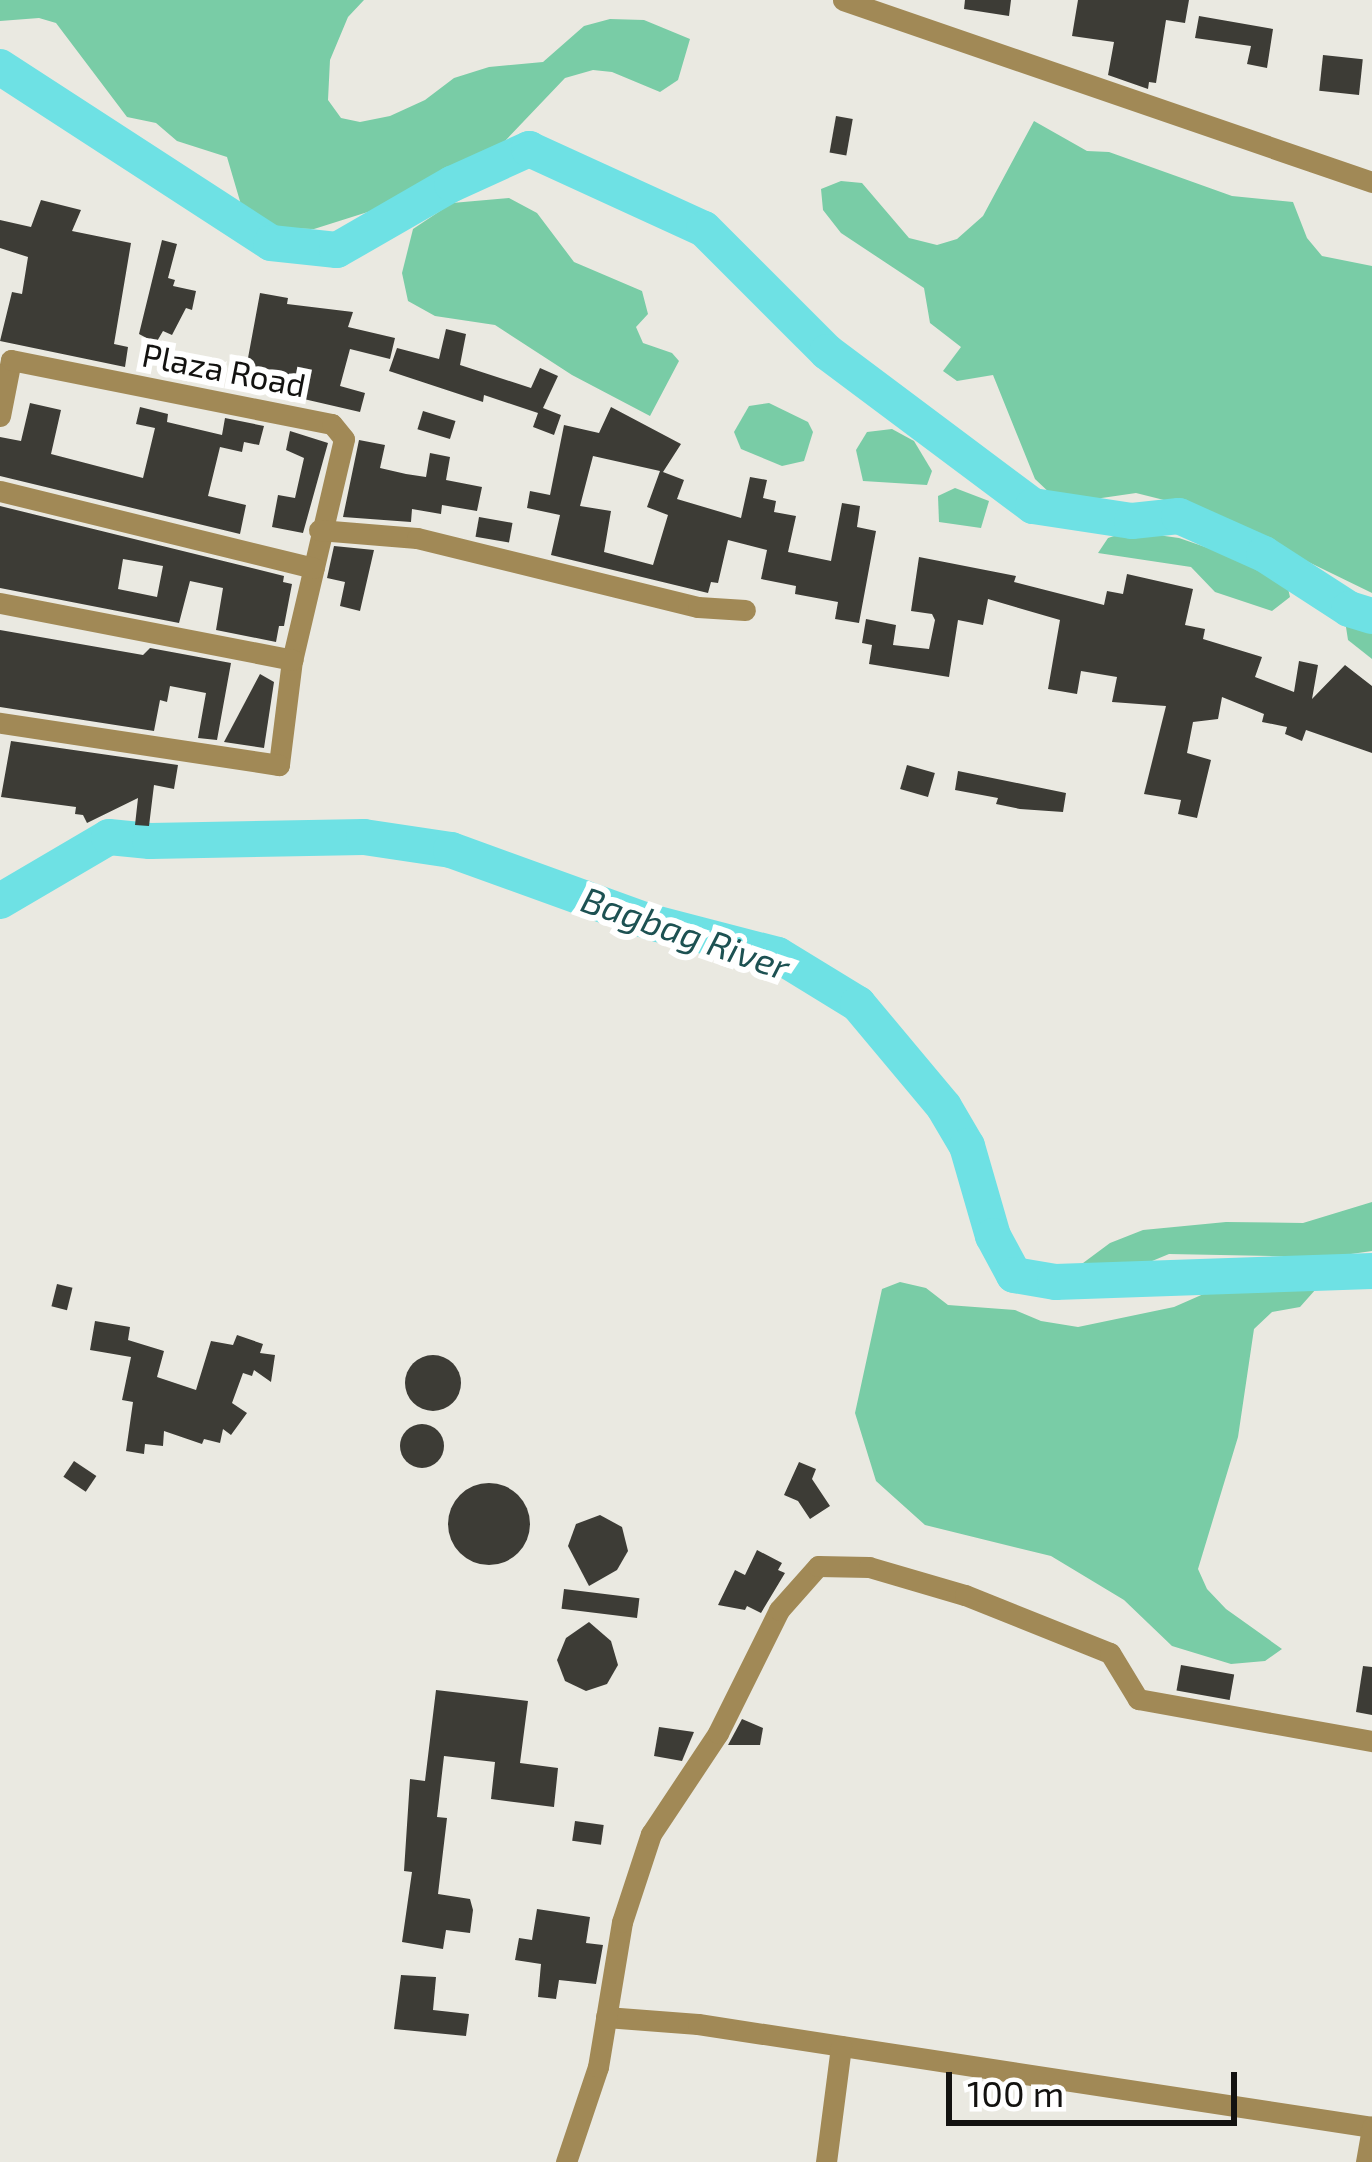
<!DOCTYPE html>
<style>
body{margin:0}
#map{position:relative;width:1372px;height:2162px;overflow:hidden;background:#eae9e1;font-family:"Exo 2",sans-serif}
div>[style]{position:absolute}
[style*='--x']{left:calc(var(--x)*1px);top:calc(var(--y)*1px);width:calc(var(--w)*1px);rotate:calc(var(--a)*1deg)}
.green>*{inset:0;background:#79cca6}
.river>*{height:36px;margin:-18px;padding:0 18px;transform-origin:18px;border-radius:18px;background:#6ee1e4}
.building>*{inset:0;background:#3d3c36;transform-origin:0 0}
.round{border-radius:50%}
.minor>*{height:21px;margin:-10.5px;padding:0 10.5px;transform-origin:10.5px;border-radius:10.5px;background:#a18956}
span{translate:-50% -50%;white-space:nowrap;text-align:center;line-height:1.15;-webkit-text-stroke:12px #fff;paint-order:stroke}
.street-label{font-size:33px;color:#131210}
.water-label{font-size:36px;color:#1d5152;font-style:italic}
.scale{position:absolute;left:946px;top:2072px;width:291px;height:54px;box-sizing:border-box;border:6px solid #131210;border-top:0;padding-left:15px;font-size:36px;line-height:42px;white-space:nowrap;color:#131210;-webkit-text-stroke:9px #fff;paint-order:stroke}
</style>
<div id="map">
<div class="green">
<i style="clip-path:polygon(0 0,364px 0,348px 17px,330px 60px,328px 100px,341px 118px,360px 122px,390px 116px,425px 100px,454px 78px,489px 67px,543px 62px,584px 26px,610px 19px,644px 20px,690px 39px,678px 80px,660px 92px,612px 72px,593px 70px,565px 78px,503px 143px,393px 204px,314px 229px,276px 228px,242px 208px,227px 157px,177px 141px,156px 123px,127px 117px,56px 23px,39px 18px,0 21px)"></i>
<i style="clip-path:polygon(1034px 121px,1087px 151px,1109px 152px,1232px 196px,1293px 202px,1307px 238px,1322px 256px,1372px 266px,1372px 593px,1206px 512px,1172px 502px,1136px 493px,1081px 501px,1053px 496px,1035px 479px,993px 375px,957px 381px,943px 371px,961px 347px,930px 323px,924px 288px,841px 233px,823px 210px,821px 189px,841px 181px,862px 183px,909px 238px,937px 245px,957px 239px,983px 216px)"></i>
<i style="clip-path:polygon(509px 198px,537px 213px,574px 262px,642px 291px,648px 314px,636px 327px,643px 343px,672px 353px,679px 361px,650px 416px,572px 375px,495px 325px,435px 316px,408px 301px,402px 273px,413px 229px,452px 203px)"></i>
<i style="clip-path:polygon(769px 403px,808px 422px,813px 432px,804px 461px,782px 466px,741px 449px,734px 432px,749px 406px)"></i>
<i style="clip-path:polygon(892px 429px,914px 441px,932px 471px,927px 485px,863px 481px,856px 450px,867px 432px)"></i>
<i style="clip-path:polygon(955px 488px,989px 501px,981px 528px,939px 522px,938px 496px)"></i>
<i style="clip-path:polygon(1129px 531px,1179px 538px,1243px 560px,1286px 580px,1290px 597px,1272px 611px,1215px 592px,1191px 567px,1098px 553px,1108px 538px)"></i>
<i style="clip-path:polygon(1362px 623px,1372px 626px,1372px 659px,1348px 640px,1346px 627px)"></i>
<i style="clip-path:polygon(1372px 1202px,1372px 1251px,1330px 1257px,1169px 1254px,1099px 1283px,1079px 1266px,1110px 1243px,1143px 1230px,1226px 1222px,1303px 1223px)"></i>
<i style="clip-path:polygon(1275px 1281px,1316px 1289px,1300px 1307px,1272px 1312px,1254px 1329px,1238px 1437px,1198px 1569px,1207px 1589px,1226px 1609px,1282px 1649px,1265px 1661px,1231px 1664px,1172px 1646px,1124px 1600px,1051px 1556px,925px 1525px,876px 1481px,855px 1413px,882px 1289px,900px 1282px,926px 1288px,948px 1305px,1015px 1310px,1041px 1321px,1078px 1327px,1174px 1307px,1215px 1289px)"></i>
</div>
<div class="river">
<i style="--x:0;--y:67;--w:323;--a:33"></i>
<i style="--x:271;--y:243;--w:66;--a:6.1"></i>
<i style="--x:337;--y:250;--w:133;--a:-29.9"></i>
<i style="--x:452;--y:184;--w:85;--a:-24.4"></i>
<i style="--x:529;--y:149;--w:192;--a:24.6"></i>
<i style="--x:704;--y:229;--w:174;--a:45"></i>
<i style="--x:827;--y:352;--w:257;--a:36.8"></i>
<i style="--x:1033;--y:506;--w:100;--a:8.6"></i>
<i style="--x:1132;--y:521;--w:47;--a:-6.1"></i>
<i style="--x:1179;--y:516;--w:93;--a:24.1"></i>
<i style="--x:1264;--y:554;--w:101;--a:32.9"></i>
<i style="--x:1349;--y:609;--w:24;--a:17"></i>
<i style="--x:0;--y:901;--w:126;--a:-30.4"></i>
<i style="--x:109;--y:837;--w:41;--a:5.6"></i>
<i style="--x:150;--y:841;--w:214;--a:-1.1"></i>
<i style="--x:364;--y:837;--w:88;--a:8.5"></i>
<i style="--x:451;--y:850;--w:212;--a:19.9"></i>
<i style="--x:650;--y:922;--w:132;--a:14.5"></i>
<i style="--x:778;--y:955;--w:94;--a:31.5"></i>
<i style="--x:858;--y:1004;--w:134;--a:50.1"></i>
<i style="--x:944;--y:1107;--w:45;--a:59.5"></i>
<i style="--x:967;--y:1146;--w:94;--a:73.9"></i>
<i style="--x:993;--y:1236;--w:44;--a:61.7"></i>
<i style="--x:1014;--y:1275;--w:42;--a:9.7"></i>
<i style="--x:1055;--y:1282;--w:317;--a:-2"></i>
</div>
<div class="building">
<i style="clip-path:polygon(965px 0,1011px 0,1009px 16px,964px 9px)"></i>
<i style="clip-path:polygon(1078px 0,1189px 0,1185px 23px,1166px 20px,1156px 83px,1149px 82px,1148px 89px,1108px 75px,1114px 42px,1072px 36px)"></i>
<i style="clip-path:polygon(1199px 16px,1273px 29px,1267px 68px,1247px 64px,1251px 46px,1195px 38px)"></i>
<i style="left:1323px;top:55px;width:40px;height:36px;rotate:6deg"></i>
<i style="left:836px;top:116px;width:17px;height:37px;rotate:10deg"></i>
<i style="clip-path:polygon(41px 200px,81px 210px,72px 231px,131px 243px,114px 344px,128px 347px,125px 367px,0 341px,12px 292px,22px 294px,28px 257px,0 248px,0 220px,31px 227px)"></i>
<i style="clip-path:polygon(162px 240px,177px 244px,168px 278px,175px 280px,173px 286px,196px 291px,192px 310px,186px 308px,172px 335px,163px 331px,156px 343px,139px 334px)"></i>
<i style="clip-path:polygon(260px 293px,288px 298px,287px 304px,353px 312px,348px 327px,395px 338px,390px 359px,350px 349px,340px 386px,365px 393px,360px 412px,243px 385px)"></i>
<i style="clip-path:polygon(446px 329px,466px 334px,460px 365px,531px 388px,540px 368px,558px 376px,543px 408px,561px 415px,554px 435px,533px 427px,538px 413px,484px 395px,483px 402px,389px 371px,397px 348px,439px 359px)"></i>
<i style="clip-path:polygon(30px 403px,61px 410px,51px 454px,143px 478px,155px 428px,136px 424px,140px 407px,168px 414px,167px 422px,222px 435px,225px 418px,264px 426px,259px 445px,244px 442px,242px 452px,220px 447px,208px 496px,246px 505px,240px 534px,0 476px,0 437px,21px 441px)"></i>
<i style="clip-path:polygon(evenodd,611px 407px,681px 444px,663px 472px,684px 480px,677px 499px,741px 518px,750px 477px,767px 480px,763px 498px,776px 501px,774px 512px,796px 516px,788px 552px,831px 561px,842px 503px,860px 506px,857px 527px,876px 531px,859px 623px,835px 619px,838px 602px,795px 594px,796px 586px,761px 579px,767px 550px,728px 540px,718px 583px,711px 582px,708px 593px,551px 555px,560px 515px,527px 508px,530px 491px,550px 495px,564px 425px,599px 433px,611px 407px,593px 456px,660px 471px,647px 507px,668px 515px,653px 565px,604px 552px,611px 511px,580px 506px,593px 456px)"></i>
<i style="left:423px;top:411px;width:34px;height:19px;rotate:17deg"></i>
<i style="clip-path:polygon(290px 431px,328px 443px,303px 533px,272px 527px,278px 495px,295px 498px,304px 458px,286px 450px)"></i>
<i style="clip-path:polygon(359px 440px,385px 445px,380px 468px,406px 474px,426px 477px,430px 453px,450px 457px,446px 480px,482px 487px,477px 511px,442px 505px,441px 514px,412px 509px,411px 522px,343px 517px)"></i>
<i style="clip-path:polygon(evenodd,0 506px,284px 576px,283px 582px,292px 584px,284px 626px,279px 626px,276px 642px,216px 630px,223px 588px,190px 581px,179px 623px,0 588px,0 506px,123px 559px,163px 566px,157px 597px,118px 589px,123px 559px)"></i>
<i style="left:479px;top:517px;width:34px;height:20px;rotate:10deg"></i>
<i style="clip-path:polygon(334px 546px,374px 550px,360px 611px,340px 606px,345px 582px,327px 578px)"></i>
<i style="clip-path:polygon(919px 557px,1016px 576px,1014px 582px,1104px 605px,1107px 591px,1123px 594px,1127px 574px,1193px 589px,1185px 625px,1205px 629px,1203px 639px,1262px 657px,1255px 677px,1294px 692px,1299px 661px,1318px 665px,1312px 699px,1345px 665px,1372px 686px,1372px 753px,1306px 730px,1302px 741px,1285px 734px,1287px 727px,1262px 722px,1264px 714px,1222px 697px,1218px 719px,1193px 722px,1187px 753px,1211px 760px,1197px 818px,1178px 814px,1181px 800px,1144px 794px,1166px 706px,1112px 702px,1117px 677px,1081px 671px,1077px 694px,1048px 689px,1060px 620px,988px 599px,983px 625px,958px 620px,949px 677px,869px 664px,872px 645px,862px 643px,866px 619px,896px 625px,893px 645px,929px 649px,935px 620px,932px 614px,911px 611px)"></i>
<i style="clip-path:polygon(0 630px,143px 655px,150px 648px,231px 663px,217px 740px,198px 738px,206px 693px,170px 686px,167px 702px,160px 700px,154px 731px,0 707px)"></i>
<i style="clip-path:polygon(260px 674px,274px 682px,264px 748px,224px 742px)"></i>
<i style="clip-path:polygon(11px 741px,178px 765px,174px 789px,154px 785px,149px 826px,135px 825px,138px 798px,87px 823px,83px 815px,75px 814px,76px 807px,1px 797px)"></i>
<i style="left:907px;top:765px;width:29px;height:25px;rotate:16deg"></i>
<i style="clip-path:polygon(958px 771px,1066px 793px,1063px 812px,1020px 809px,996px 804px,998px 798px,955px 790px)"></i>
<i style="left:57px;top:1284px;width:16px;height:23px;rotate:14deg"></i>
<i style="clip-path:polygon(95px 1321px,130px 1327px,128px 1340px,164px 1351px,157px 1377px,196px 1390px,211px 1341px,233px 1345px,237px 1335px,263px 1344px,260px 1353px,275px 1355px,271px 1382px,254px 1370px,252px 1376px,243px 1373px,232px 1403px,247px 1413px,231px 1435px,223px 1429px,220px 1443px,204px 1439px,202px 1444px,164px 1431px,163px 1446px,145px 1444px,144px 1454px,126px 1451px,133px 1402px,122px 1400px,131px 1357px,90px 1350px)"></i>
<i class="round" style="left:405px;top:1355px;width:56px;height:56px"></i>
<i class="round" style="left:400px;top:1424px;width:44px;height:44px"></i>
<i style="left:74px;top:1461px;width:27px;height:19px;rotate:34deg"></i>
<i style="clip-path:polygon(799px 1462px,816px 1469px,812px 1479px,830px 1506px,810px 1519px,798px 1501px,784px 1495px)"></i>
<i class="round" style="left:448px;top:1483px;width:82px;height:82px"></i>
<i style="clip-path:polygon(600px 1515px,622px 1527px,628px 1551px,617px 1570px,589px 1586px,568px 1546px,576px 1524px)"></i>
<i style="clip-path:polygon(757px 1550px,782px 1563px,778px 1570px,785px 1573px,761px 1613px,747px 1606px,745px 1610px,718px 1605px,735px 1570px,745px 1575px)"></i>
<i style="left:564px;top:1589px;width:76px;height:20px;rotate:7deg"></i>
<i style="clip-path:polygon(589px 1622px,611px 1641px,618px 1665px,607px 1684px,586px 1691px,565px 1681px,557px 1660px,566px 1638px)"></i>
<i style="left:1181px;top:1665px;width:54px;height:26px;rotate:10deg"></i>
<i style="clip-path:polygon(1363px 1666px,1372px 1667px,1372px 1715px,1356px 1712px)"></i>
<i style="clip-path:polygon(436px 1690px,528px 1701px,520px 1763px,558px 1768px,554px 1807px,491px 1799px,495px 1762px,444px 1756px,437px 1817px,447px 1818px,438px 1894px,470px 1899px,473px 1910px,470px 1933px,446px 1930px,443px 1949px,402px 1942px,412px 1872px,404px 1871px,410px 1779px,425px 1781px)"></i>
<i style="clip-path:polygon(742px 1719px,763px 1728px,760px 1745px,728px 1745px)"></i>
<i style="clip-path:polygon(659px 1727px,694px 1732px,682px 1761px,654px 1756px)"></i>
<i style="left:575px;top:1821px;width:29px;height:20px;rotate:8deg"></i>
<i style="clip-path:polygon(537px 1909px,590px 1917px,586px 1943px,603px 1945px,596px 1984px,559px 1980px,556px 1999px,538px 1997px,541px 1964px,515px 1960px,519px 1938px,532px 1940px)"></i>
<i style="clip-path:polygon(401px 1975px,436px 1977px,433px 2010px,469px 2014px,466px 2036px,394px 2029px)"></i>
</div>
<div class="minor">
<i style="--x:843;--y:0;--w:559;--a:18.99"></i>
<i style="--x:0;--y:416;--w:57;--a:-78.9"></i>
<i style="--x:11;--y:360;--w:327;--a:11.3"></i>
<i style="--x:332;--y:424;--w:19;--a:51"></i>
<i style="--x:344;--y:439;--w:227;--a:103.2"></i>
<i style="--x:292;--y:660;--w:106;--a:97.1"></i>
<i style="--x:279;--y:765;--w:282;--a:-171.4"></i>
<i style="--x:0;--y:491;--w:323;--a:13.8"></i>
<i style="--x:319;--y:530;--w:98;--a:4.7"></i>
<i style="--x:417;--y:538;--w:289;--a:13.8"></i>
<i style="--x:698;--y:607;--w:47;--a:3.7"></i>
<i style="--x:0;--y:603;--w:298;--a:11"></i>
<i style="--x:606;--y:2017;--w:92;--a:4.4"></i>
<i style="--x:698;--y:2024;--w:682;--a:8.69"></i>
<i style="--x:566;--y:2162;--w:100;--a:-71.4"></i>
<i style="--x:598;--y:2067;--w:147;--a:-80.6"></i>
<i style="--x:622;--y:1922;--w:93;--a:-71.8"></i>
<i style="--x:651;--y:1834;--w:121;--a:-56.4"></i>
<i style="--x:718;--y:1733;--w:137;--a:-63.6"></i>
<i style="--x:779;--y:1610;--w:59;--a:-48.4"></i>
<i style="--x:818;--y:1566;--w:51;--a:1.1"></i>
<i style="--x:869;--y:1567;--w:100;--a:16.3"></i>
<i style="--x:965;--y:1595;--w:156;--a:21.8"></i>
<i style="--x:1110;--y:1653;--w:54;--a:58.7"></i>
<i style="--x:1138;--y:1699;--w:238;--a:10.2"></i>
<i style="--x:826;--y:2162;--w:117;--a:-82.6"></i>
<i style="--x:1366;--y:2162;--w:36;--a:-80"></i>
</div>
<div class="street-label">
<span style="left:224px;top:370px;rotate:11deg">Plaza Road</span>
</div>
<div class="water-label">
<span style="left:686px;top:932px;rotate:19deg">Bagbag River</span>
</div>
<div class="scale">100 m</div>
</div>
